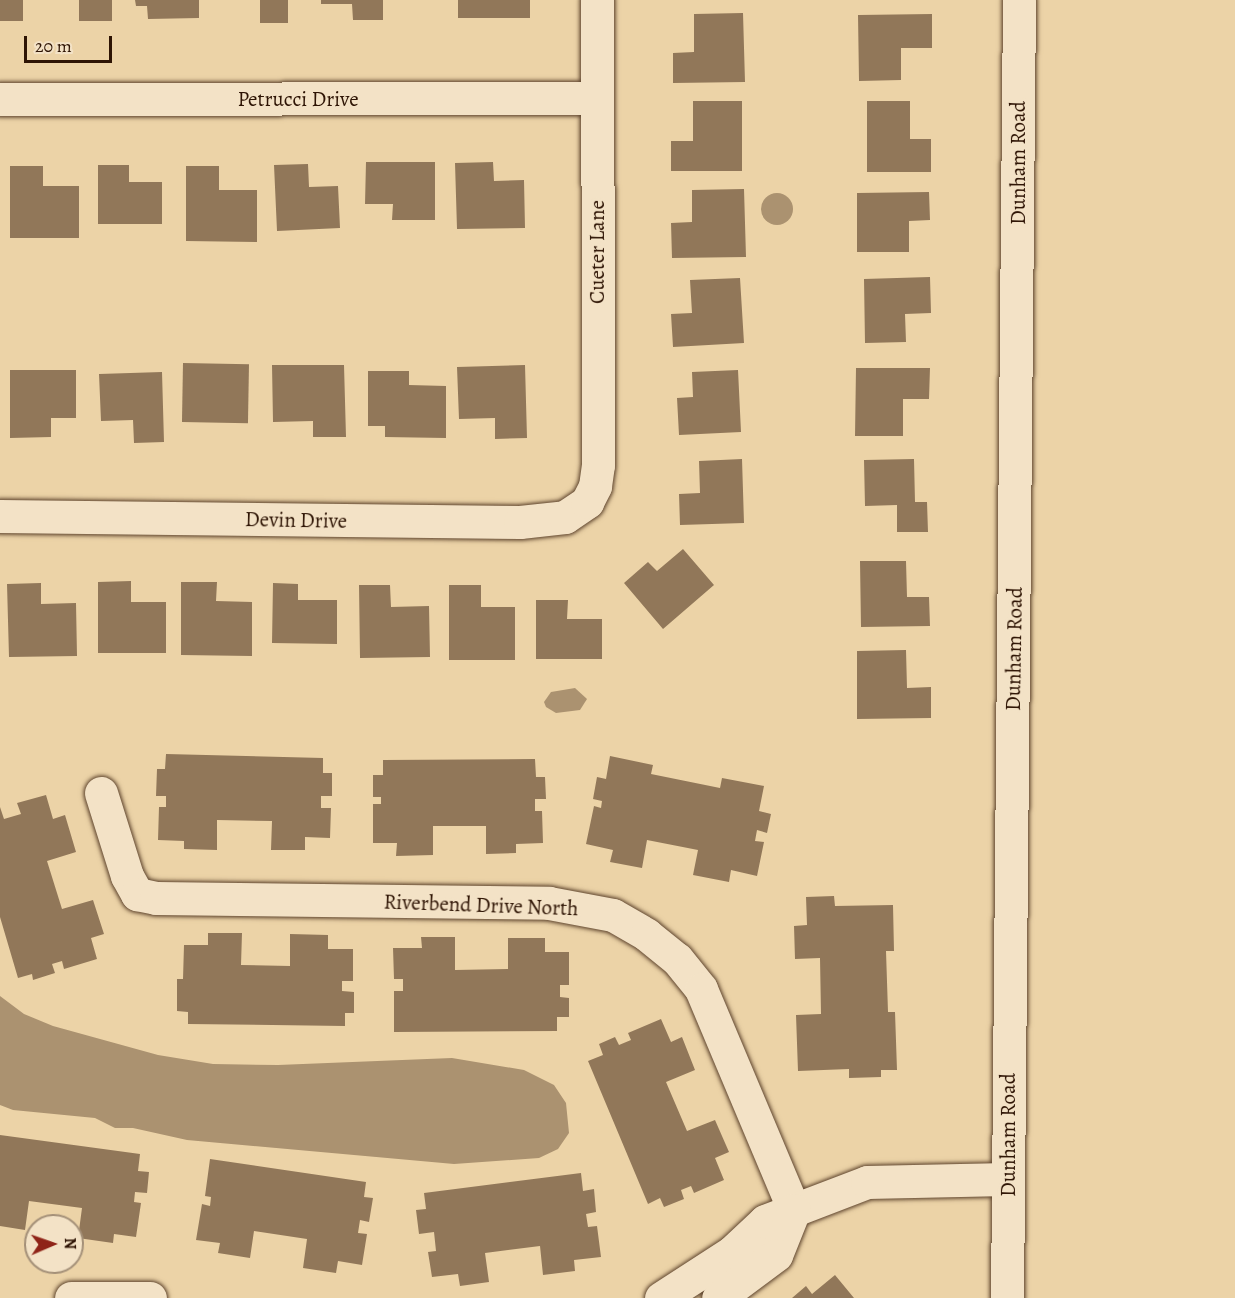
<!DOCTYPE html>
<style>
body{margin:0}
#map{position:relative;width:1235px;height:1298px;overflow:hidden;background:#ecd3a7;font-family:Alegreya,serif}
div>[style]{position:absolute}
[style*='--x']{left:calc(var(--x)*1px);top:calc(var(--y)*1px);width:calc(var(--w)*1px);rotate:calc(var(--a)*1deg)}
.water>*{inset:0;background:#ab9270}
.round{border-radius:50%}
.building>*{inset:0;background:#917759;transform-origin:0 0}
.roads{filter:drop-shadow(0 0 2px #5e442d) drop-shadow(0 0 2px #5e442d)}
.minor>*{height:33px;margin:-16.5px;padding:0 16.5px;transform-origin:16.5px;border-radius:16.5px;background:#f3e2c6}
span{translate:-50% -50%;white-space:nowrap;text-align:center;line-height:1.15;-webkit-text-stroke:4.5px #f3e2c6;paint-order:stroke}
.street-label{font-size:21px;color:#2e1404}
.north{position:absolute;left:24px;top:1214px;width:60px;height:60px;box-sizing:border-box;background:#f3e2c6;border:2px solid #a49078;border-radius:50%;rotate:88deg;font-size:16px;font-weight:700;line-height:24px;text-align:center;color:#2e1404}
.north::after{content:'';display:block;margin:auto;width:21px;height:27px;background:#8f2418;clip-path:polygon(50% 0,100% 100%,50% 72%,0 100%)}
.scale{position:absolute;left:24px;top:36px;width:88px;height:27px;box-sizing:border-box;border:3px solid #2e1404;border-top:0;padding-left:8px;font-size:18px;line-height:21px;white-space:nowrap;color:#2e1404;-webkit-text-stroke:4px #f3e2c6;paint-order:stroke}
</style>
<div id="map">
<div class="water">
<i class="round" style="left:761px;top:193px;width:32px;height:32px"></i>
<i style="clip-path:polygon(575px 688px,587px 699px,580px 710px,556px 713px,546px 707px,544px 702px,551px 692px)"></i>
<i style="clip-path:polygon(0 996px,24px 1014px,53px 1026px,158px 1055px,213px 1064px,278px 1065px,452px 1058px,524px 1070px,554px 1085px,566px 1103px,569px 1133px,558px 1149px,539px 1158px,454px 1164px,187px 1140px,133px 1128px,115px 1128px,95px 1118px,13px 1110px,0 1105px)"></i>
</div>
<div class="building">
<i style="left:0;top:0;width:23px;height:21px"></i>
<i style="left:79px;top:0;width:33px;height:21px"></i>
<i style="clip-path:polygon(135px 0,199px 0,199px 18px,148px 19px,147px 6px,136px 6px)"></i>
<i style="left:260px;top:0;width:28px;height:23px"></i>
<i style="clip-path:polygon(321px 0,383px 0,383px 20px,353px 20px,352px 4px,321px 4px)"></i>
<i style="left:458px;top:0;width:72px;height:18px"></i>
<i style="clip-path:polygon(743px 13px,745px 82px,673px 83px,673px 53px,694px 52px,694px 14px)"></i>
<i style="clip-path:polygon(932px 14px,932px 48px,901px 48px,901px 80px,859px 81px,858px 15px)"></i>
<i style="clip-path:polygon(693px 101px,742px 101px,742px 171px,671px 171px,671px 141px,693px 141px)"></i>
<i style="clip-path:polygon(867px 101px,910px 101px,910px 139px,931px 139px,931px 172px,867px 172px)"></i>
<i style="clip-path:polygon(366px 162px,435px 162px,435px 220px,392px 220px,393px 204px,365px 204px)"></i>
<i style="clip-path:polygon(493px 162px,494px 181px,524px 180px,525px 228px,457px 229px,455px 163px)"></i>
<i style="clip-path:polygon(308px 164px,309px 187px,338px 186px,340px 228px,277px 231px,274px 165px)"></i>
<i style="clip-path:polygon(98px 165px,129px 165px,129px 182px,162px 182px,162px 224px,98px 224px)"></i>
<i style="clip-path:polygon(10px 166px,43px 166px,43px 186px,79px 186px,79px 238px,10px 238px)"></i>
<i style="clip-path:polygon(186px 166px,219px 166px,219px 190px,257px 190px,257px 242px,186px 241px)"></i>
<i style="clip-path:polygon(744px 189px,746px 257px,672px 258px,671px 223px,692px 222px,692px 190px)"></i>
<i style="clip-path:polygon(929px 192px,930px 220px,909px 221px,909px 252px,857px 252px,857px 193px)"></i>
<i style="clip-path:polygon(930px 277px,931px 313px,905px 314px,906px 342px,865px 343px,864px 279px)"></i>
<i style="clip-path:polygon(740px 278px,744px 343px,673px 347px,671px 314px,692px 313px,690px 280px)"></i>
<i style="left:183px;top:363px;width:66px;height:59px;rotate:1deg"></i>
<i style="clip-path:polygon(272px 365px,344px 365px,346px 437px,313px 437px,313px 421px,273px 422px)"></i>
<i style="clip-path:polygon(525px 365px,527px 438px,495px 439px,495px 418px,459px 419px,457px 367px)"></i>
<i style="clip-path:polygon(856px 368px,930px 368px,929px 399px,903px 399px,903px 436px,855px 436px)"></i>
<i style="clip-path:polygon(10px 370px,76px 370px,76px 418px,51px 418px,51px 437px,10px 438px)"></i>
<i style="clip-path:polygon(738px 370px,741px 432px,679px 435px,677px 398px,693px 397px,692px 372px)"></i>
<i style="clip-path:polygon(368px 371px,409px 371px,409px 385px,446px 386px,446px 438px,385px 437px,385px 426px,368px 426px)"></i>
<i style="clip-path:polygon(162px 372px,164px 442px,134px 443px,133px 420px,101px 421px,99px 374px)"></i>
<i style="clip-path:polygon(742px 459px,744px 523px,680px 525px,679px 494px,700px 493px,699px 461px)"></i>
<i style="clip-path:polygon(914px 459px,915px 502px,927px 502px,928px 532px,897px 532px,897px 505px,865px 506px,864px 460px)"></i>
<i style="clip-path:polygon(683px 549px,714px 585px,663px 629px,624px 583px,648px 562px,657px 571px)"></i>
<i style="clip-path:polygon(860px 561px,906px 561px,907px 597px,929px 597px,930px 626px,861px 627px)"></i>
<i style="clip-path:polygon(131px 581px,131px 602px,166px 602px,166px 653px,98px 653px,98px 582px)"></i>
<i style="clip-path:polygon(181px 582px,217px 582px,216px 601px,252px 602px,252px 656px,181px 655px)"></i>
<i style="clip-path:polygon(41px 583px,41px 604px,76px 603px,77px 656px,9px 657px,7px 584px)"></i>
<i style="clip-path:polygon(273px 583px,298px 584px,298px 600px,337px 600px,337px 644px,272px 643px)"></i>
<i style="clip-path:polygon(359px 585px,390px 585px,391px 607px,429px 606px,430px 657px,360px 658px)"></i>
<i style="clip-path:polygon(449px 585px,481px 585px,481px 607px,515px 607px,515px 660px,449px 660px)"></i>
<i style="clip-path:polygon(536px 600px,568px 600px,567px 619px,602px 619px,602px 659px,536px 659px)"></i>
<i style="clip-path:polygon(906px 650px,907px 688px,931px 687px,931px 718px,857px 719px,857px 651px)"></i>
<i style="clip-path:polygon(166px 754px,323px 758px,323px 773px,332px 773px,332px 796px,321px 796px,321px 808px,331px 808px,330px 838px,305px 837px,305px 850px,271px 850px,272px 821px,217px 820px,217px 850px,184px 849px,184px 841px,158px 840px,159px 807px,166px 807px,166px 796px,156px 796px,157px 769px,165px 769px)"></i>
<i style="clip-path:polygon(610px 756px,653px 765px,651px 774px,720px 788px,722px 778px,764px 786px,759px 811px,771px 814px,767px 833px,757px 830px,755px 841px,764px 842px,757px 876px,731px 870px,729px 882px,693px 875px,698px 850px,647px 840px,642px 868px,610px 862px,613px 850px,586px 844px,594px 806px,601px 808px,602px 801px,593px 799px,597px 777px,606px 779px)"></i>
<i style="clip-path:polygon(535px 759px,536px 777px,545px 777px,546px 799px,535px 799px,535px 811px,542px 811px,543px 843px,516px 844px,516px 853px,486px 854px,486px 826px,433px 826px,433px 855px,396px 856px,397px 843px,373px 843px,373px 804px,381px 804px,381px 797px,373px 797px,373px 775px,383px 775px,383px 760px)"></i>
<i style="clip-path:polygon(46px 795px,53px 819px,65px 815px,76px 852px,47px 861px,62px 909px,93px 900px,104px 934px,91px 938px,97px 959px,64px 969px,62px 961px,52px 964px,55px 973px,33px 980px,32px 974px,18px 978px,0 917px,0 807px,4px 819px,21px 814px,17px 803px)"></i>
<i style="clip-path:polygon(834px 896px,835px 906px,893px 905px,894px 951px,886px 951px,888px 1012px,895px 1012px,897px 1070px,881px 1070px,881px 1077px,849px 1078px,849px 1069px,798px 1071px,796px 1015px,821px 1014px,820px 958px,795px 959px,794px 926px,807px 925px,806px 897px)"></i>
<i style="clip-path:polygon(208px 933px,242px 933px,241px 965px,290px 966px,290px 934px,328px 935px,328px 949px,353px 949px,353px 981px,342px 981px,342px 991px,354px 992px,354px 1013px,345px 1013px,345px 1026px,188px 1024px,188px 1012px,177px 1011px,177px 979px,183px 979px,184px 945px,208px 945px)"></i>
<i style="clip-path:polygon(421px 937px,455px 937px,455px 970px,508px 969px,508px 938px,545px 938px,545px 952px,569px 952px,569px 985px,560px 985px,560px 997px,569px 998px,569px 1017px,557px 1017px,557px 1031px,394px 1032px,394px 991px,403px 991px,403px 979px,394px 979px,393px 948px,422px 948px)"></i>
<i style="clip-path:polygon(661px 1019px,671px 1042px,682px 1037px,695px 1070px,666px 1082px,687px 1131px,715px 1120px,729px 1152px,715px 1158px,724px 1180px,694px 1193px,691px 1186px,681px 1190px,684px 1199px,664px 1207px,660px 1198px,648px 1204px,588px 1061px,603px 1055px,599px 1044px,615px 1037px,619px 1045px,631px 1040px,628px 1033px)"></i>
<i style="clip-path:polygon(0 1135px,140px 1154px,138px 1171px,149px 1172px,147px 1193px,135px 1192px,134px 1202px,141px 1203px,136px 1237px,114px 1234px,113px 1243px,78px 1238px,82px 1208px,29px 1201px,25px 1230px,0 1226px)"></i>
<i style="clip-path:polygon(210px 1159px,366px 1182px,364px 1197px,373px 1198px,369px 1222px,360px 1220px,358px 1233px,367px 1234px,362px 1265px,338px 1261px,336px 1273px,303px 1268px,307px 1239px,254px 1231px,250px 1258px,218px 1253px,220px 1243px,196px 1240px,202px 1204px,210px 1206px,211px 1197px,205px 1196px)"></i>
<i style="clip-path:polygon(581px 1173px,583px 1191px,594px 1189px,596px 1212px,586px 1214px,588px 1227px,597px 1226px,601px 1257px,574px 1260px,575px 1271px,543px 1275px,540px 1246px,485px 1253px,489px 1282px,460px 1286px,458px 1274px,432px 1277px,428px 1252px,436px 1251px,434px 1232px,419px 1234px,416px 1210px,426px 1209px,424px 1193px)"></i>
<i style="clip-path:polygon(835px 1275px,854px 1298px,792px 1298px,806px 1286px,812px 1294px)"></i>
</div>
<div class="roads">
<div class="minor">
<i style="--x:0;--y:99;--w:596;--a:-0.1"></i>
<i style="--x:0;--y:516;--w:520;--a:0.66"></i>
<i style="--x:520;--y:522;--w:45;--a:-6.3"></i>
<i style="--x:565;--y:517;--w:27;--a:-34"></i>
<i style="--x:587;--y:502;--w:18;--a:-63"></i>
<i style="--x:595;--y:486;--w:21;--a:-82"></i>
<i style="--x:598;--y:465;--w:465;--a:-90.1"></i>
<i style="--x:101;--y:793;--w:87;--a:72.6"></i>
<i style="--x:127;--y:876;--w:21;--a:61"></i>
<i style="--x:137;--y:894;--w:19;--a:12"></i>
<i style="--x:156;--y:898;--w:393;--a:0.7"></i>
<i style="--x:549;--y:903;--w:65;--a:10.6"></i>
<i style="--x:613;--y:915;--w:39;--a:30"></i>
<i style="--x:647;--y:935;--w:38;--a:39"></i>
<i style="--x:677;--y:959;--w:38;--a:51"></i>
<i style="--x:701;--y:989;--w:240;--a:67.2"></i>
<i style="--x:794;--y:1210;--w:78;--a:-21"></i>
<i style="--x:867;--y:1182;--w:140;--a:-1.2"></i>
<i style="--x:71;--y:1298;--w:79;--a:0"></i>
<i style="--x:661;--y:1298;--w:85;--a:-32.9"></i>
<i style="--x:732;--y:1252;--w:45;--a:-43.2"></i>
<i style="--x:765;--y:1221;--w:31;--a:-21"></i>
<i style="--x:794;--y:1210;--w:48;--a:111.8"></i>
<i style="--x:776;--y:1255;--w:72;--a:143.4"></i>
<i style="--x:1007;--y:1298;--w:1298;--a:-89.47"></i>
</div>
</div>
<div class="street-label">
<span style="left:298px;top:99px">Petrucci Drive</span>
<span style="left:1018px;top:163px;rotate:-90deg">Dunham Road</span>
<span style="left:597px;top:252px;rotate:-90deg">Cueter Lane</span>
<span style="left:296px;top:520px;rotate:1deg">Devin Drive</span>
<span style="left:1014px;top:649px;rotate:-89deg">Dunham Road</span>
<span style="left:481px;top:905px;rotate:2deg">Riverbend Drive North</span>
<span style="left:1008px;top:1135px;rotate:-90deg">Dunham Road</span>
</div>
<div class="north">N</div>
<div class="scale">20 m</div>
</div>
